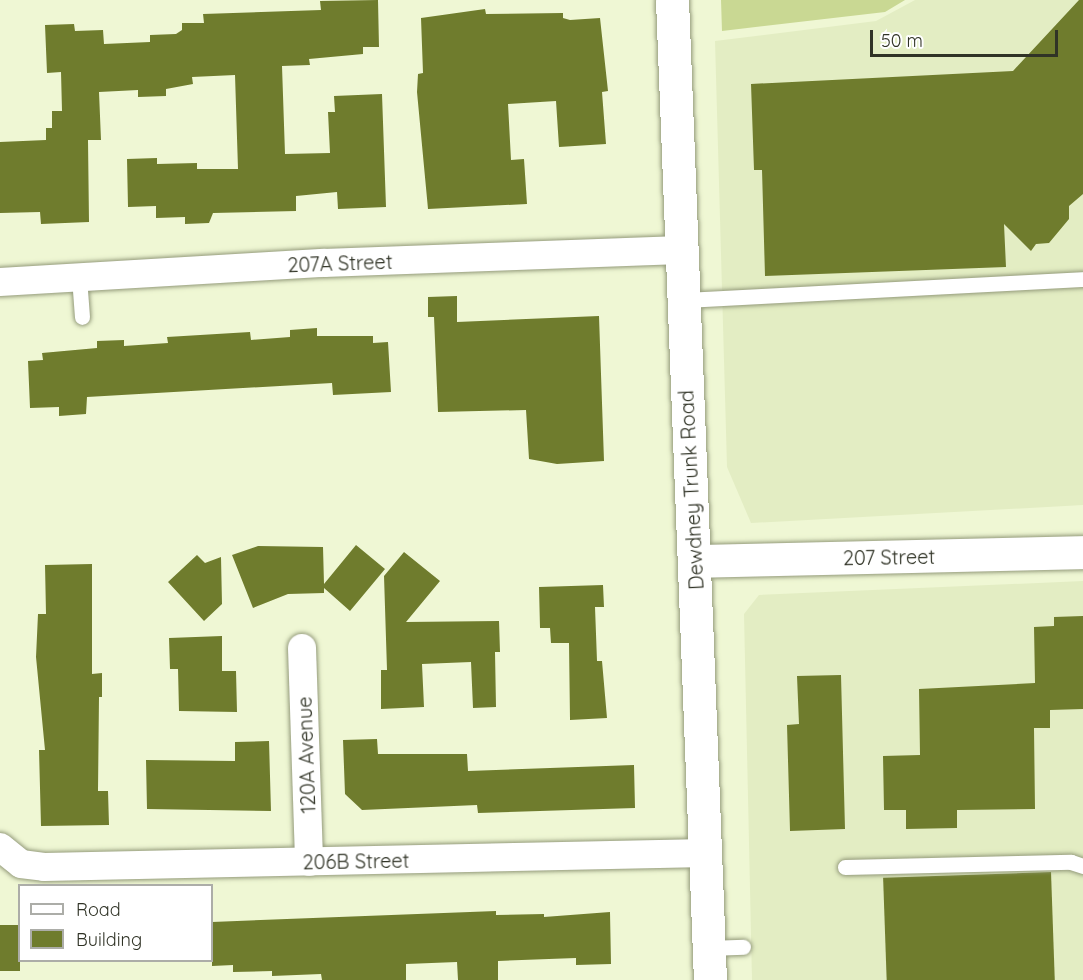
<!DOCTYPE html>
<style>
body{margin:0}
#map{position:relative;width:1083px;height:980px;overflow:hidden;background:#eff7d4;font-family:Quicksand,sans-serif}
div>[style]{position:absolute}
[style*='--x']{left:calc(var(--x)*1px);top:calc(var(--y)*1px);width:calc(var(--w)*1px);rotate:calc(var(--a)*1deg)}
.built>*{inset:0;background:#e3edc3}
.green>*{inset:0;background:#c9d893}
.building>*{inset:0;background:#6f7c2d;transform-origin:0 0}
.roads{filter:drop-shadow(0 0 2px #949b7b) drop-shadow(0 0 2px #949b7b)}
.lane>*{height:15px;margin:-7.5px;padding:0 7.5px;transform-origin:7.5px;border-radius:7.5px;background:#fff}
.street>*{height:28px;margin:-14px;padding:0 14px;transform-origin:14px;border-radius:14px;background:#fff}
.secondary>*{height:33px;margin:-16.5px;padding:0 16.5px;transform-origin:16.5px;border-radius:16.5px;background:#fff}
span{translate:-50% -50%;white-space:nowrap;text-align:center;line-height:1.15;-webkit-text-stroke:6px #fff;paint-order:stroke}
.street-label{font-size:20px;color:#303326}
.legend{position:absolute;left:18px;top:884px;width:195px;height:78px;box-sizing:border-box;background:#fff;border:2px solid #acada8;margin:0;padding:8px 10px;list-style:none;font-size:18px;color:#303326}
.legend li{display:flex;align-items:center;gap:12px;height:30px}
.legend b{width:30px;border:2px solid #acada8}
.scale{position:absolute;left:870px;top:30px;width:188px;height:27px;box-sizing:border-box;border:3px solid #303326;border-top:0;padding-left:8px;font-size:18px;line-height:21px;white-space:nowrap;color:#303326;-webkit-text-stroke:4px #fff;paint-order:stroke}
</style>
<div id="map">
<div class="built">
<i style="clip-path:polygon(915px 0,1083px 0,1083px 505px,751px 523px,727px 467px,715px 41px,876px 21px)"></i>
<i style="clip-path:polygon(1083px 581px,1083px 980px,752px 980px,744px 614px,759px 595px)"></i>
</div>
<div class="green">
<i style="clip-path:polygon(721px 0,905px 0,885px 12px,722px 31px)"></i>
</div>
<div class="building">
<i style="clip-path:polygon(378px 0,379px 47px,363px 47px,363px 54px,309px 59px,310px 65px,282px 66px,285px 154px,330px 153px,328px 112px,335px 112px,334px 96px,382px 94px,386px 207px,338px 209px,337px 192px,296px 196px,296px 211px,213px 213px,209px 223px,185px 224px,185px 217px,156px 218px,156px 206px,128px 207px,127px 159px,157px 158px,157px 164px,197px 163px,197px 169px,238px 169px,235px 75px,192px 77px,193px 84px,166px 89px,166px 96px,138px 97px,138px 90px,99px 92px,101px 140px,88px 140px,89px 222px,41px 224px,40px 212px,0 213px,0 142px,46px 140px,46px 128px,52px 128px,52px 111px,62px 111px,61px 72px,47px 73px,45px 25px,74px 24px,75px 31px,103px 30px,104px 44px,150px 42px,150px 35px,176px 34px,182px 30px,182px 23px,204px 23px,203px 14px,321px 10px,320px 1px)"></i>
<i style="clip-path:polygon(1079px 0,1083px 0,1083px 194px,1069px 206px,1069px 219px,1049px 243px,1036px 244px,1031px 251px,1004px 224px,1006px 267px,765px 276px,762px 170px,754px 170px,751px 84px,1013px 71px)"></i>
<i style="clip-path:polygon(485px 9px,486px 14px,563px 13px,563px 18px,570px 20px,600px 18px,608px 91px,602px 92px,606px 144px,559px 147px,556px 101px,508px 104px,511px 160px,524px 159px,527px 204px,428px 209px,417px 92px,418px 74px,423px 73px,421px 18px)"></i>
<i style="clip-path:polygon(457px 296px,457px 322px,599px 316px,604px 461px,557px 464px,529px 459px,526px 410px,438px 412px,434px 317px,428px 317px,428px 297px)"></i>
<i style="clip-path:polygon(317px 328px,317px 336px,373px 336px,373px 343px,388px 342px,391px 392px,333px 395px,332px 383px,87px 397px,86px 414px,59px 416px,59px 407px,30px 408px,28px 361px,43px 360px,42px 353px,97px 348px,97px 341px,124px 340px,124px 346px,168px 343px,167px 337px,250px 332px,251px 340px,290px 337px,290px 330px)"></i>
<i style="clip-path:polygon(356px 545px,385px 569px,350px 611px,324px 588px,324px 593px,288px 594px,253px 608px,232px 555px,258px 546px,323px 547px,324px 584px)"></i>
<i style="clip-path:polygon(404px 552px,440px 581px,406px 622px,499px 621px,500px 652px,495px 652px,496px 707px,473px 708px,471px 662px,422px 664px,424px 707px,381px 709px,381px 670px,387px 670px,384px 576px)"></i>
<i style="clip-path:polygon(197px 555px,205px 563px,221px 557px,222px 604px,204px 621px,168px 582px)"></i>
<i style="clip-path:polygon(92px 564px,92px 674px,102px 673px,102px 697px,99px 697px,98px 791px,108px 791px,109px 825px,41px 826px,39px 750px,45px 750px,36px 657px,38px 614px,46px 614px,45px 565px)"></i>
<i style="clip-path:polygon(603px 585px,604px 607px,595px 607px,597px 661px,602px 661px,607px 718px,570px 720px,569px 643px,551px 643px,550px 628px,540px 628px,539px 587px)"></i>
<i style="clip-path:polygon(1083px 616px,1083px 709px,1050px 710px,1050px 728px,1034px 728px,1035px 809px,957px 810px,957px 828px,906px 829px,906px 810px,884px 810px,883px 756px,920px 755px,919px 689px,1035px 683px,1034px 627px,1054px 626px,1054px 617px)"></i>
<i style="clip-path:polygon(222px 636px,222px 671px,236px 671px,237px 712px,179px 711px,178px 669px,170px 669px,169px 638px)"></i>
<i style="clip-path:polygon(841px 675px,845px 829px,790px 831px,787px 725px,799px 724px,797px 676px)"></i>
<i style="clip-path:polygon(377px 739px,378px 754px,467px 754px,468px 771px,634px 765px,635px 808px,478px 813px,477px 805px,362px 810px,345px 794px,343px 740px)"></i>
<i style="clip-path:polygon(269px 741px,271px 811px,147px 809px,146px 760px,235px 761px,235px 742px)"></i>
<i style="left:1051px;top:872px;width:108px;height:168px;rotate:88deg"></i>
<i style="clip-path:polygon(496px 911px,496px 915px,544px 914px,544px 917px,610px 912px,611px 964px,576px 965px,576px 958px,498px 961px,498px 980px,458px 980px,457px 962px,406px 964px,406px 980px,322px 980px,321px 974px,272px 976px,272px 971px,233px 972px,233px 965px,212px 966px,212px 922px)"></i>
<i style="left:20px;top:925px;width:46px;height:20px;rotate:90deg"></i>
</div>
<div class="roads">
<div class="lane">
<i style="--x:79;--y:277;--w:40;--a:85.7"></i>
<i style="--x:683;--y:300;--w:401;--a:-3"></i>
<i style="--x:845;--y:867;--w:226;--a:-1.3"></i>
<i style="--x:1071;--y:862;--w:13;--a:18"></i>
<i style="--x:709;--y:948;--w:34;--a:-2"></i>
</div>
<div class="street">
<i style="--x:0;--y:282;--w:325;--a:-3.4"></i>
<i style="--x:324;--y:263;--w:357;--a:-2.1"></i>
<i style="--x:302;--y:648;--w:214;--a:88.1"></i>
<i style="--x:0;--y:847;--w:27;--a:39"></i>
<i style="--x:21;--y:864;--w:23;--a:7"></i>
<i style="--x:44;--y:867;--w:663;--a:-1.21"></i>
</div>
<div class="secondary">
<i style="--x:672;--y:0;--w:981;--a:87.78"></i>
<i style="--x:695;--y:561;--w:388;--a:-1.3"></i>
</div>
</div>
<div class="street-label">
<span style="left:340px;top:263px;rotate:-2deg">207A Street</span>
<span style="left:691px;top:490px;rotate:-93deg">Dewdney Trunk Road</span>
<span style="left:889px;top:557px;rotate:-1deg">207 Street</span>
<span style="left:306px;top:755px;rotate:-92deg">120A Avenue</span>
<span style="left:356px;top:861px;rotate:-1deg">206B Street</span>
</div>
<ul class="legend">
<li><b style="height:8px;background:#fff"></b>Road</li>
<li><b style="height:16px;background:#6f7c2d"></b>Building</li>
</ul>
<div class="scale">50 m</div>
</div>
